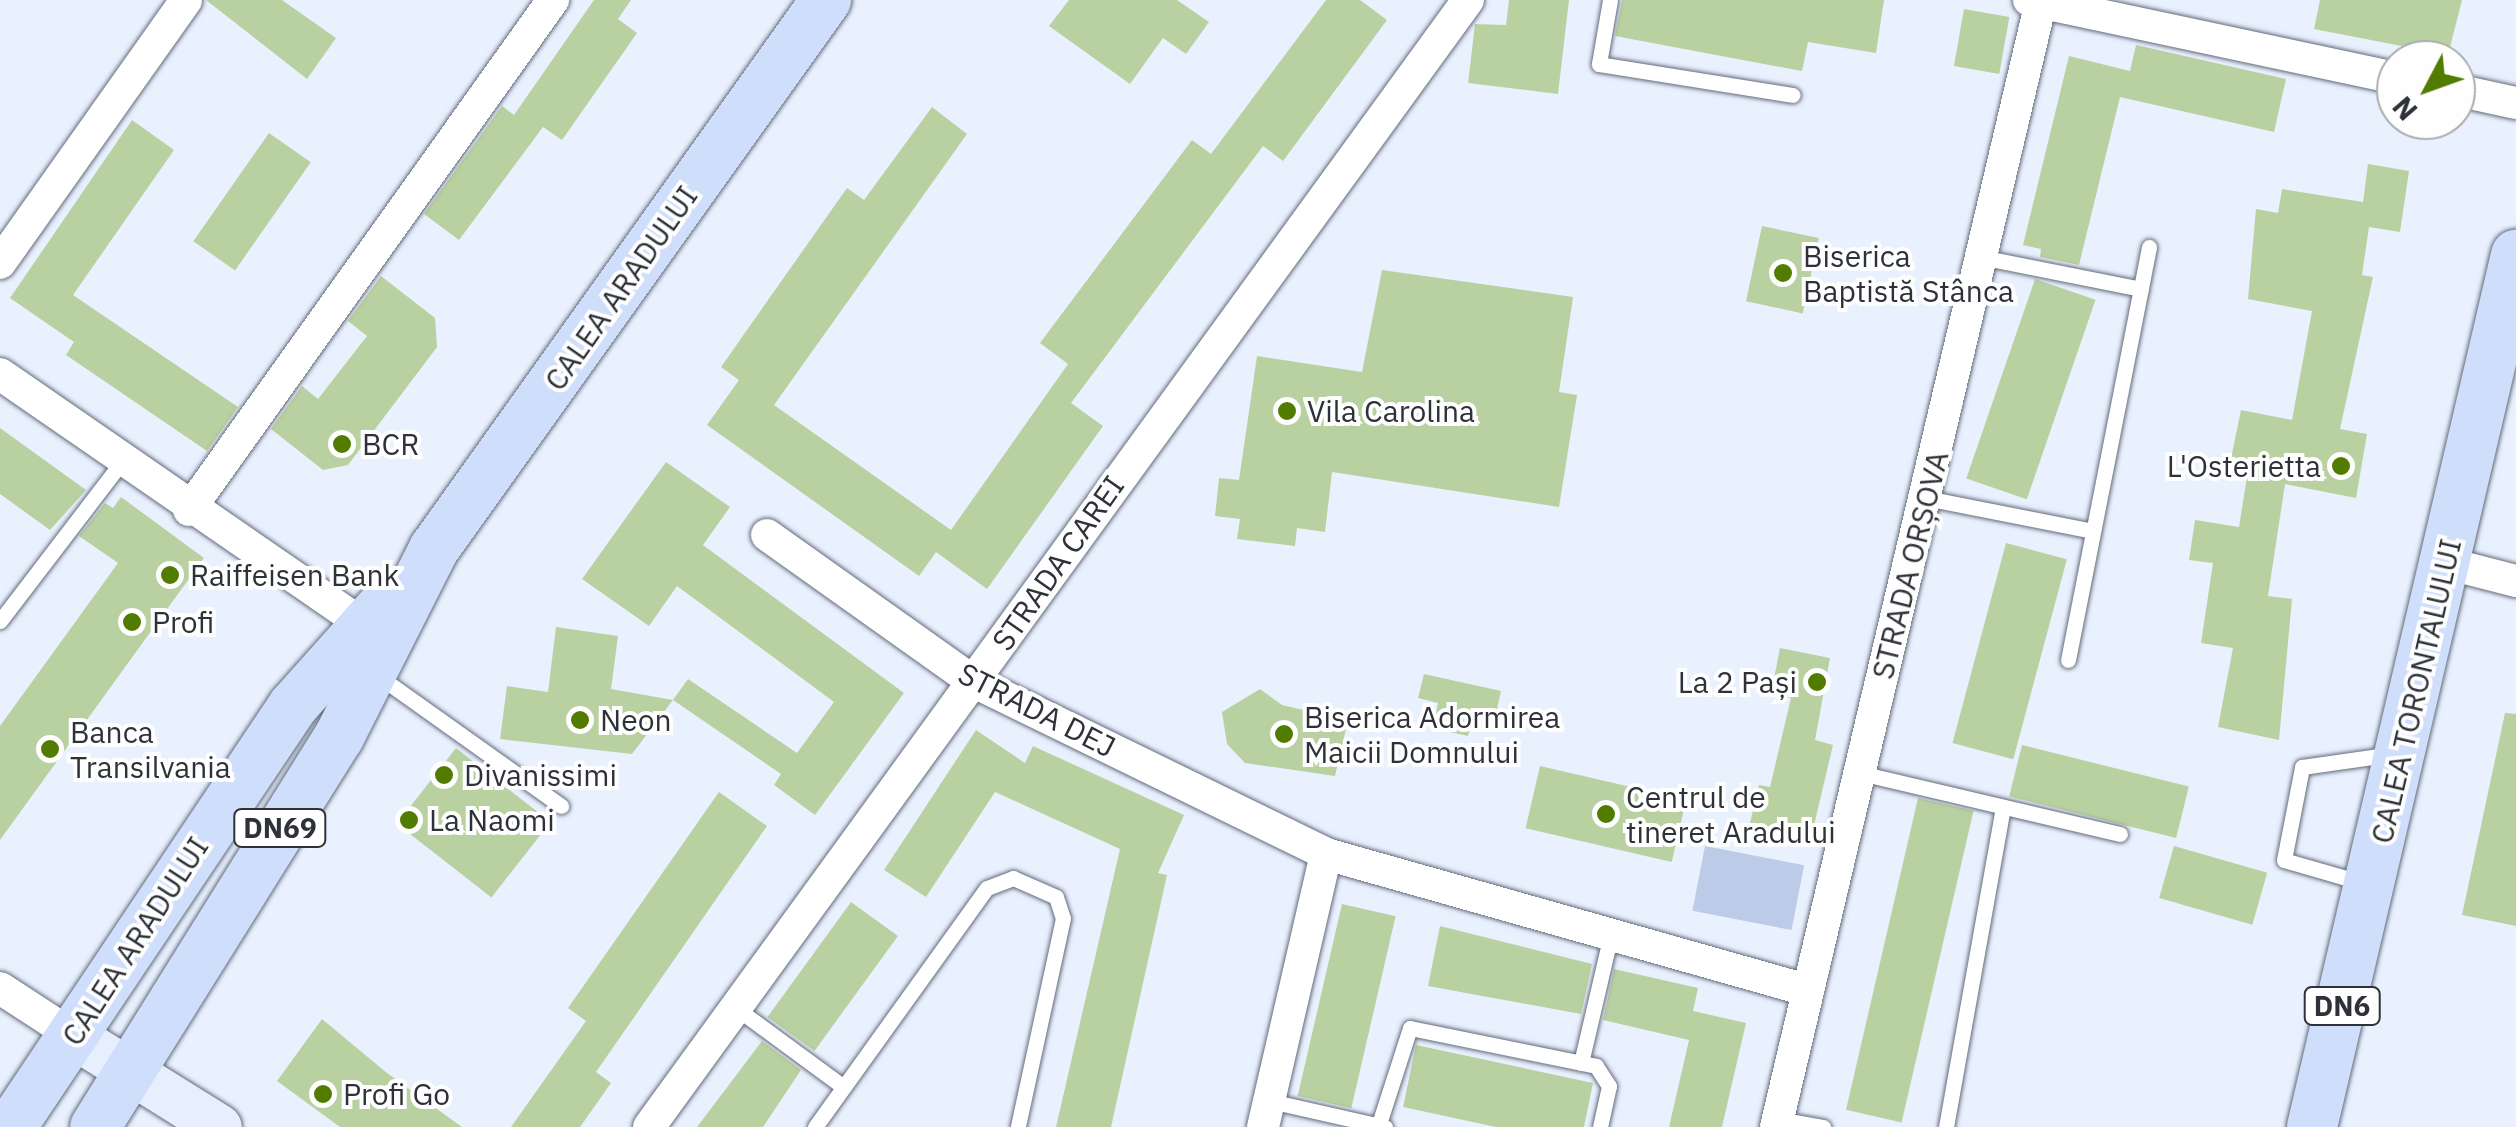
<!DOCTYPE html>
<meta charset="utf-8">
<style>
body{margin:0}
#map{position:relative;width:2516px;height:1127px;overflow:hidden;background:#e9f1ff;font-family:"IBM Plex Sans",sans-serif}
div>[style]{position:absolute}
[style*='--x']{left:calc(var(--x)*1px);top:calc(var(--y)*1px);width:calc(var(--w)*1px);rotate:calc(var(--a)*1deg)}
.green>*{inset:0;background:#bccce8;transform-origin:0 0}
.building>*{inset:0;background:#b9d1a1;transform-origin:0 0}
.roads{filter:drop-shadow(0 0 2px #636b7a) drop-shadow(0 0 2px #636b7a)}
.lane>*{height:15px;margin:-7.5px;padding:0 7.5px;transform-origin:7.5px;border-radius:7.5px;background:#fff}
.street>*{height:32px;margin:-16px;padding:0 16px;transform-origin:16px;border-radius:16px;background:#fff}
.secondary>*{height:45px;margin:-22.5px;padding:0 22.5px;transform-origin:22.5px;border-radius:22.5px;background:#e7eefd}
.primary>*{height:50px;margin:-25px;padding:0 25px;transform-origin:25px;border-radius:25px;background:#cfdefa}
.dots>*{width:28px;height:28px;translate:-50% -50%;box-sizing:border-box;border:5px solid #fefefe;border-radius:50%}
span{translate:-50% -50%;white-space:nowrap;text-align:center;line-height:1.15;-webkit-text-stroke:8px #fefefe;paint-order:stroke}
.shield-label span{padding:2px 8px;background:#fefefe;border:2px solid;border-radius:8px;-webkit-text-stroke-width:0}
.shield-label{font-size:28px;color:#2e3238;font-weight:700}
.poi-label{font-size:30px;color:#2e3238}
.left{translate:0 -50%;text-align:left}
.right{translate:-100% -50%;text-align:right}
.street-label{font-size:30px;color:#2e3238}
.north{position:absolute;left:2376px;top:40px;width:100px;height:100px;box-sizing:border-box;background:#fefefe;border:2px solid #abacaf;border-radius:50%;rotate:229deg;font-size:28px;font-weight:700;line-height:40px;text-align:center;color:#2e3238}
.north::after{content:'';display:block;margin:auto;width:35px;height:45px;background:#517c00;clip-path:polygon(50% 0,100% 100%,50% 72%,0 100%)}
</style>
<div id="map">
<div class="green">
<i style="left:1705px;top:846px;width:101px;height:66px;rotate:11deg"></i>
</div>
<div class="building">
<i style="clip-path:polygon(206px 0,282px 0,336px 38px,307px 79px)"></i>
<i style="clip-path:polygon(594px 0,631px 0,618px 19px,637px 33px,562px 140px,543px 127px,459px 240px,424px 214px,502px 106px,514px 115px)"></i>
<i style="clip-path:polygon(1069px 0,1177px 0,1209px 22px,1186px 54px,1163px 38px,1130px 84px,1049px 26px)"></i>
<i style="clip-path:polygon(1326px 0,1360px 0,1387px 20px,1283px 161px,1263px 146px,1071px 403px,1103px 426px,987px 589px,936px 552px,919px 576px,707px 425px,739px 380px,721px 367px,761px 310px,847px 188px,864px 200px,932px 107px,967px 134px,774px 405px,951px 530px,1068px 364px,1040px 343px,1192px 140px,1211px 154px)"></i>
<i style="clip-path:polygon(1509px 0,1569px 0,1558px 94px,1468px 83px,1475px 24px,1506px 25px)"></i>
<i style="clip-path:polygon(1622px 0,1884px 0,1876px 53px,1808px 42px,1802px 71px,1615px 36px)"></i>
<i style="clip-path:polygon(2320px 0,2462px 0,2448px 55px,2314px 29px)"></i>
<i style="left:1964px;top:9px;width:46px;height:58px;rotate:10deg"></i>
<i style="clip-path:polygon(2136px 45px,2286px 79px,2274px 132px,2120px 97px,2079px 265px,2040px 257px,2041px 249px,2023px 245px,2069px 56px,2130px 71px)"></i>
<i style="clip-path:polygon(132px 120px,174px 150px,73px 295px,238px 407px,207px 451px,66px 355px,74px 342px,10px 298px)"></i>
<i style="left:269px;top:133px;width:51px;height:132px;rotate:35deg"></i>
<i style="clip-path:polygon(2368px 164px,2409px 171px,2400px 232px,2369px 227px,2362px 275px,2373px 277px,2340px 429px,2367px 434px,2356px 498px,2285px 484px,2268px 596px,2292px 599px,2279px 740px,2218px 727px,2233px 648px,2201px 643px,2213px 563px,2189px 560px,2195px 520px,2239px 527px,2247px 477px,2228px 473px,2241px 410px,2292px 420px,2312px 311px,2248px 299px,2256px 209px,2278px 213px,2282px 189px,2363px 202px)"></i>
<i style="left:1762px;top:226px;width:58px;height:77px;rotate:12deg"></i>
<i style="clip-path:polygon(1382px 270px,1573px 297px,1559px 392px,1577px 395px,1559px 507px,1332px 472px,1325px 532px,1297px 528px,1295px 546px,1237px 539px,1240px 519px,1215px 516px,1219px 478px,1239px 480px,1257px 356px,1362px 372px)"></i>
<i style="clip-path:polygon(381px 276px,435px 318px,437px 347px,348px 465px,323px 470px,271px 429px,302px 386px,318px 399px,367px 336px,348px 321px)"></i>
<i style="left:2035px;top:279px;width:64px;height:211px;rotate:19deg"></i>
<i style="clip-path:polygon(0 428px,86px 490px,50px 530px,0 494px)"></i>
<i style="clip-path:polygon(666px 462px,730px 507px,703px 545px,904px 693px,815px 815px,774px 785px,781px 774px,673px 700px,688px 679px,797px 753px,834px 702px,677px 586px,649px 626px,582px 579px)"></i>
<i style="clip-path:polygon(121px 497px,204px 558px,0 840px,0 726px,118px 563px,79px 536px,105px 503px,113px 508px)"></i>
<i style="left:2006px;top:543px;width:63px;height:207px;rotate:15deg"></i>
<i style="clip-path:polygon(556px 627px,618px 636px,611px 689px,673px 700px,632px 754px,500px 739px,507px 686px,548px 692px)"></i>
<i style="clip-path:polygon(1780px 648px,1830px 658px,1815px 740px,1833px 745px,1811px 838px,1750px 823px,1759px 785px,1770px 787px,1791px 698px,1771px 694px)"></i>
<i style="clip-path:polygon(1424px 674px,1501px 691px,1495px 718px,1473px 712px,1468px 736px,1433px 728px,1438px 703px,1418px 698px)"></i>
<i style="clip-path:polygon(1260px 689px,1282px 705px,1348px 720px,1335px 776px,1245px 763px,1227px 744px,1222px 712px)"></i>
<i style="clip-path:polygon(2505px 713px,2516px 714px,2516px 926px,2462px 915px)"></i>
<i style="clip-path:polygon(976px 730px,1025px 763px,1033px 746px,1184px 815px,1158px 873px,1167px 875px,1111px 1127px,1056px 1127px,1120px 849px,995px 792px,926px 897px,884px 870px)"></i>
<i style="left:2022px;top:745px;width:172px;height:53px;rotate:14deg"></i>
<i style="left:456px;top:748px;width:120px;height:96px;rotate:38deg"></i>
<i style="left:1540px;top:766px;width:150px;height:64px;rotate:13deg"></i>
<i style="clip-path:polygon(719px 792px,767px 826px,596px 1072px,611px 1083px,580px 1127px,511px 1127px,586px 1021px,568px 1008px)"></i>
<i style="left:1918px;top:798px;width:57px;height:320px;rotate:13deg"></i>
<i style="left:2174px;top:846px;width:97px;height:54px;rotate:16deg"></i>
<i style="left:851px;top:902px;width:58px;height:142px;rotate:36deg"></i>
<i style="left:1342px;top:904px;width:55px;height:197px;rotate:13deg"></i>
<i style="clip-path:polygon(1440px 926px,1592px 964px,1581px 1014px,1428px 986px)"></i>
<i style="clip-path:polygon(1614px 969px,1698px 988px,1693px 1011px,1746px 1023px,1722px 1127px,1669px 1127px,1689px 1040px,1603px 1020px)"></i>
<i style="clip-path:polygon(322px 1019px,387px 1073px,462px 1127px,340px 1127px,277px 1081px)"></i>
<i style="clip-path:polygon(762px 1041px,801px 1070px,763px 1127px,697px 1127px)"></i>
<i style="clip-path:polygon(1416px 1045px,1593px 1083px,1584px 1127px,1496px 1127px,1403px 1107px)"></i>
</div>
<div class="roads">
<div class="lane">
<i style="--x:1610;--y:0;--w:65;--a:99.8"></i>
<i style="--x:1599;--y:64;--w:196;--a:9.1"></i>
<i style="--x:1986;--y:258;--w:158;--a:11.3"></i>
<i style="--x:1926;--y:498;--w:170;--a:11.2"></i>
<i style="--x:0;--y:621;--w:203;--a:-52.6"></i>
<i style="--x:2068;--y:660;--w:421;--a:-78.9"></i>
<i style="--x:377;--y:675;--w:226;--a:35.4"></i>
<i style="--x:1860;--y:773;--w:267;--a:13.2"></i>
<i style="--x:2360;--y:882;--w:79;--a:-163.9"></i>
<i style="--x:2284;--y:860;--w:95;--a:-79"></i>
<i style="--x:2302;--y:767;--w:92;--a:-8.1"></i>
<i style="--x:736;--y:1008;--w:132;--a:36.3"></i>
<i style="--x:1581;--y:1063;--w:132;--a:-76.9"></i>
<i style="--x:1270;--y:1101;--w:118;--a:12.7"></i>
<i style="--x:1778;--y:1119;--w:46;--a:10.1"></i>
<i style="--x:815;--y:1127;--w:294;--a:-54.3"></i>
<i style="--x:987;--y:888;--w:28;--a:-21"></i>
<i style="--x:1013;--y:878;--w:47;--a:23.8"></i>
<i style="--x:1056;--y:897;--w:22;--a:72"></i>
<i style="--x:1063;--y:918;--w:214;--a:102.2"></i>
<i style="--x:1378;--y:1127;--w:104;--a:-72.1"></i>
<i style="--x:1410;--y:1028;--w:190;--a:11.5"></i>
<i style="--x:1596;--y:1066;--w:24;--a:57"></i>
<i style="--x:1609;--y:1086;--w:42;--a:102.4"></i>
<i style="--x:1946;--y:1127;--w:325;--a:-79.9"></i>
</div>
<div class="street">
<i style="--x:2029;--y:0;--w:375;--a:12"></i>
<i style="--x:2456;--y:90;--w:61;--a:12.2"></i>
<i style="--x:0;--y:263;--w:322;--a:-54.7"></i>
<i style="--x:0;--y:374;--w:437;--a:34.6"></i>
<i style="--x:189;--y:510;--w:627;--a:-54.48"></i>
<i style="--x:767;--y:535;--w:254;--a:35.4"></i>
<i style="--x:974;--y:682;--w:392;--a:26"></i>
<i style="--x:1326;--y:854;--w:500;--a:15.8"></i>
<i style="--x:2446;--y:563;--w:72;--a:14.4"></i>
<i style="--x:0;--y:988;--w:86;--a:33.1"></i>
<i style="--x:649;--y:1127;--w:1393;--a:-53.99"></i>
<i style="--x:1263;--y:1127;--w:280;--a:-77"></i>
<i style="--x:1776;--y:1127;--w:1156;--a:-76.75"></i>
</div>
<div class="secondary">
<i style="--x:72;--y:1035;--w:173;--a:32"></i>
</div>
<div class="primary">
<i style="--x:11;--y:1127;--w:507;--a:-56.18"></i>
<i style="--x:293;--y:706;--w:140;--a:-48.2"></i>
<i style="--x:95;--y:1127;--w:460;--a:-58"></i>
<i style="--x:339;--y:737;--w:211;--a:-63.2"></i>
<i style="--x:434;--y:549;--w:675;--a:-54.47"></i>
<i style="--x:2312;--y:1127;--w:896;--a:-76.83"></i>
</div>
</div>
<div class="dots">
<i style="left:1783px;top:273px;background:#517c00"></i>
<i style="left:1287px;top:411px;background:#517c00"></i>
<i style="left:342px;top:444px;background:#517c00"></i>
<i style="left:2341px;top:466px;background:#517c00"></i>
<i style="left:170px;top:575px;background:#517c00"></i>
<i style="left:132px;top:622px;background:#517c00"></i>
<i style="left:1817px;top:682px;background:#517c00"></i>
<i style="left:580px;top:720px;background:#517c00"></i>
<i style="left:1284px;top:734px;background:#517c00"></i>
<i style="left:50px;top:749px;background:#517c00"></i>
<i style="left:444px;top:775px;background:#517c00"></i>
<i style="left:1606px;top:814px;background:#517c00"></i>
<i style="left:409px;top:820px;background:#517c00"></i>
<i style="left:323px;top:1094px;background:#517c00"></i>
</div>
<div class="shield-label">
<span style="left:280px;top:828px">DN69</span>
<span style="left:2342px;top:1006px">DN6</span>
</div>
<div class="poi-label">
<span class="left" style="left:1803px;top:273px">Biserica<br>Baptistă Stânca</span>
<span class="left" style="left:1307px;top:411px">Vila Carolina</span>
<span class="left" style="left:362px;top:444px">BCR</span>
<span class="right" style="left:2321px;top:466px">L'Osterietta</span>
<span class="left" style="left:190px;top:575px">Raiffeisen Bank</span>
<span class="left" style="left:152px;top:622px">Profi</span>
<span class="right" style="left:1797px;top:682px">La 2 Pași</span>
<span class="left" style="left:1304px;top:734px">Biserica Adormirea<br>Maicii Domnului</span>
<span class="left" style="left:600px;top:720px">Neon</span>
<span class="left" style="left:70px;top:749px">Banca<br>Transilvania</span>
<span class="left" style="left:464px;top:775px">Divanissimi</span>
<span class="left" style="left:1626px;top:814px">Centrul de<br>tineret Aradului</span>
<span class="left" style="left:429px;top:820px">La Naomi</span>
<span class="left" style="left:343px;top:1094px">Profi Go</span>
</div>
<div class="street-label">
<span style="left:621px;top:288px;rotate:-55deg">CALEA ARADULUI</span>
<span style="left:1058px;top:563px;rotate:-55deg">STRADA CAREI</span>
<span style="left:1910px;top:565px;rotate:-76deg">STRADA ORȘOVA</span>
<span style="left:2416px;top:691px;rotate:-77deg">CALEA TORONTALULUI</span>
<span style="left:1037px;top:710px;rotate:27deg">STRADA DEJ</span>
<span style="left:135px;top:941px;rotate:-57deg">CALEA ARADULUI</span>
</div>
<div class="north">N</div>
</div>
